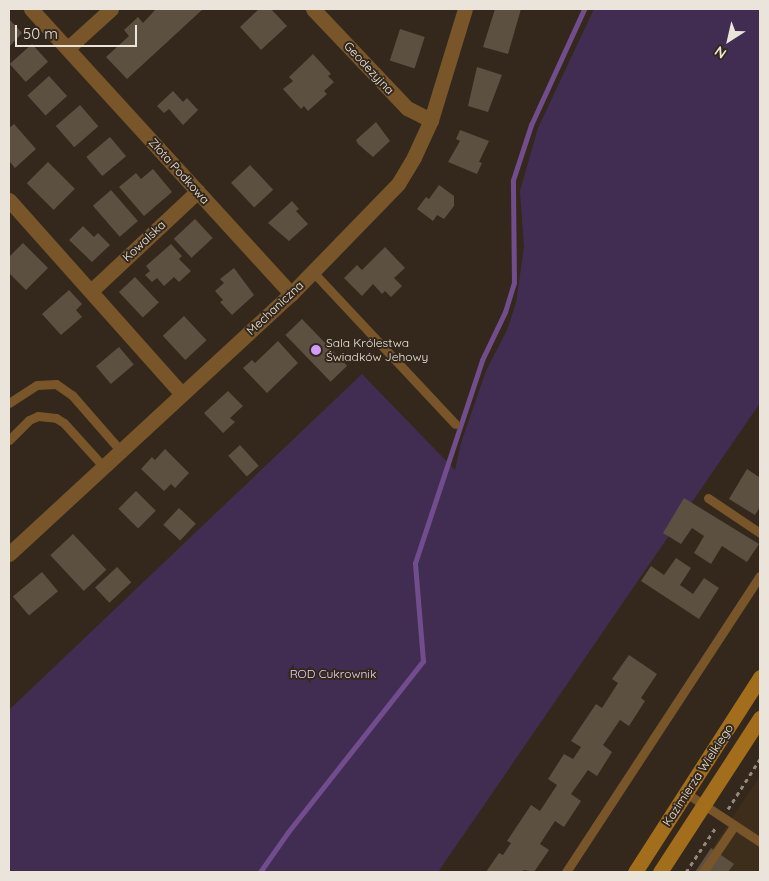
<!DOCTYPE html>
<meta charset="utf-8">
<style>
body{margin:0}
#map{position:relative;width:769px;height:881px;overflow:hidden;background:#33281b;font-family:Quicksand,sans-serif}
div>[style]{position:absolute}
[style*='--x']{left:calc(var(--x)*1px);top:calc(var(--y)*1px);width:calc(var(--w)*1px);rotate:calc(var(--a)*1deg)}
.built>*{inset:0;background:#3d2e1b}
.green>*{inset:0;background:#422d52}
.stream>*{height:5px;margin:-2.5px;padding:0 2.5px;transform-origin:2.5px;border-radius:2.5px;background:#724d8e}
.building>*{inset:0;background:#5c5041;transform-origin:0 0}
.path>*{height:3px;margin-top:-1.5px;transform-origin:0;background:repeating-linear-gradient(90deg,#92897e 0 4px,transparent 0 8px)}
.lane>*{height:9px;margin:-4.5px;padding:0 4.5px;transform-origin:4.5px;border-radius:4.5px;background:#78562a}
.street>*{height:15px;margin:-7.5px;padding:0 7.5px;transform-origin:7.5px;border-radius:7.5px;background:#78562a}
.secondary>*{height:15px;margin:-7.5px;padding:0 7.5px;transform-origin:7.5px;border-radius:7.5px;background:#a36e1c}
.dots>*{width:14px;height:14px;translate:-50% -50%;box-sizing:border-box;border:2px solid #33281b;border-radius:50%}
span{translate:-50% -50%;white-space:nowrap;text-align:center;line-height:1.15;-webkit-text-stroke:4px #33281b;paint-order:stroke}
.street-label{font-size:12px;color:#ebe4db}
.poi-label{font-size:12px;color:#ebe4db}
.left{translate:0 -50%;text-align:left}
.park-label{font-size:12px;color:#e3cff4}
.frame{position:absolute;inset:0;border:10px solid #ebe4db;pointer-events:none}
.north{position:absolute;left:704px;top:15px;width:50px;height:50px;-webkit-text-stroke:4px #33281b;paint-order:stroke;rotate:215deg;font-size:14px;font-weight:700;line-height:20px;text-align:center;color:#ebe4db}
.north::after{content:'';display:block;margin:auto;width:18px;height:22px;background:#ebe4db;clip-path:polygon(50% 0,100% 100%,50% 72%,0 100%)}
.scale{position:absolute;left:15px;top:25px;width:122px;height:22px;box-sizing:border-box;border:2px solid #ebe4db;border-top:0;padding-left:6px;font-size:15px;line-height:18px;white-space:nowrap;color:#ebe4db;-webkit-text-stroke:4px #33281b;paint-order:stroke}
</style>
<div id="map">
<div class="built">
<i style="clip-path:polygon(760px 776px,760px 872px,697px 872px,732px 818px)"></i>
</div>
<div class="green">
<i style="clip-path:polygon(594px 9px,760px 9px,760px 403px,438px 872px,9px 872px,9px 710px,362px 374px,455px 470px,461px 443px,486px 371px,507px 330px,516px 303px,524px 247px,520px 191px,538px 128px)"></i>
</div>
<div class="stream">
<i style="--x:260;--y:872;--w:49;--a:-55"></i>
<i style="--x:288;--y:832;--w:218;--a:-51.7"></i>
<i style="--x:423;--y:661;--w:98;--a:-94.7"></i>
<i style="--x:415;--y:563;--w:214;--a:-71.7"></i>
<i style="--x:482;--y:360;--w:53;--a:-64.4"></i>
<i style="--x:505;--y:312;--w:30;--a:-73"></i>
<i style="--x:514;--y:283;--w:103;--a:-90.6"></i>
<i style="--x:513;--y:180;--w:58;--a:-71.9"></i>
<i style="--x:531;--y:125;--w:128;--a:-65.4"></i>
</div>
<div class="building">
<i style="clip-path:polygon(156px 9px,203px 9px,127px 79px,106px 57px,129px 36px,124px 30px,138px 17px,143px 23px)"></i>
<i style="clip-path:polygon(259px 9px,271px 9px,287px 26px,261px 50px,240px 27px)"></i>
<i style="clip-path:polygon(495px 9px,521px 9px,508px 54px,483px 47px)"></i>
<i style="clip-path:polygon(9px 19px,22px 33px,9px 47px)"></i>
<i style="left:400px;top:29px;width:26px;height:33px;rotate:18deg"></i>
<i style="left:32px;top:44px;width:24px;height:30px;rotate:48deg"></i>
<i style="clip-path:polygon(313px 54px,331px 74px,328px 76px,334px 82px,324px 91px,327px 94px,308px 111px,304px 106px,301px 109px,283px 89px,293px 81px,289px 77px)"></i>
<i style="clip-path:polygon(477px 67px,502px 75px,488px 112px,468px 106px)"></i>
<i style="left:49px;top:76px;width:27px;height:29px;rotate:48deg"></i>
<i style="clip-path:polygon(173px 91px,183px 102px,187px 98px,198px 110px,183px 125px,169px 109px,164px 113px,157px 106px)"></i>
<i style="left:80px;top:105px;width:28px;height:32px;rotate:49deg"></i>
<i style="clip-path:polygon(376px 122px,390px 141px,373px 157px,358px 144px,356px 140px)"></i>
<i style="clip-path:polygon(14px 124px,36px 149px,15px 168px,9px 161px,9px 128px)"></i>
<i style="clip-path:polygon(460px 130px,489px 141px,479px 162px,482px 163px,477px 174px,448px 162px,460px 141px,456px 139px)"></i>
<i style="left:110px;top:137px;width:25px;height:31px;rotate:50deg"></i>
<i style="left:48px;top:162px;width:38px;height:30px;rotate:45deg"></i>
<i style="left:250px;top:165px;width:34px;height:26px;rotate:47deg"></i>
<i style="clip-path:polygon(153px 169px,172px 192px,144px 216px,119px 187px,136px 173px,141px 179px)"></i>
<i style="clip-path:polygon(439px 185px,454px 196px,454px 206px,444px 219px,437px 215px,433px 221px,417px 209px,426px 197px,429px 199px)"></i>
<i style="left:111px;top:190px;width:41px;height:24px;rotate:49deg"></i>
<i style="clip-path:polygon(292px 201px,299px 209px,296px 211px,308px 224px,289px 241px,268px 223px)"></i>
<i style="left:195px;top:219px;width:26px;height:29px;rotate:47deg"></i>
<i style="clip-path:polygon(83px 226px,94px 237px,98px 233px,110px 245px,92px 262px,69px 240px)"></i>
<i style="clip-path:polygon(23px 243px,48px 268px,26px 290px,9px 273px,9px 257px)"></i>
<i style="clip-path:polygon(171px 244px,182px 256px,179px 259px,191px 271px,179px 282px,174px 277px,164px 286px,157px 278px,152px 282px,145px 275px,150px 271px,146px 266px)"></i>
<i style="clip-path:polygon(385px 247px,405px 268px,394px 278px,402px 286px,391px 297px,385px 291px,382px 294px,373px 284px,362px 296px,344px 278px,357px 265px,362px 270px)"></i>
<i style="clip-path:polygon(234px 268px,254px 295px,232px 315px,220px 302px,223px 300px,215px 291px,224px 283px,220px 279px)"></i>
<i style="left:135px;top:277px;width:35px;height:22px;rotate:47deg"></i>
<i style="clip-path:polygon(69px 290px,82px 304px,76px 310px,82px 317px,61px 335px,42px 314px)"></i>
<i style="left:184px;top:316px;width:33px;height:29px;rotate:47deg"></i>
<i style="left:302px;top:319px;width:65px;height:23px;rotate:46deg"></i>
<i style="clip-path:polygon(278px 341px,298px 363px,267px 393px,243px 368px,252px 360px,255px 363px)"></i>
<i style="left:119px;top:347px;width:23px;height:30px;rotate:50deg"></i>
<i style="clip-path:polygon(228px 391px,243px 406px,230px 418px,235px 422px,223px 433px,204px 413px)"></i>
<i style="left:240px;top:445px;width:28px;height:16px;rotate:48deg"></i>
<i style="clip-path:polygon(165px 449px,189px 473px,175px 488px,171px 484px,164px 491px,141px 469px,152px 457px,155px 460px)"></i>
<i style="clip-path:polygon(747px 469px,759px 477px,760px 475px,760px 507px,755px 515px,729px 499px)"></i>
<i style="left:136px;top:491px;width:28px;height:25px;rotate:45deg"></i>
<i style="clip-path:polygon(684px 498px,759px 544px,747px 562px,722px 546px,711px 564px,694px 553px,704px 536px,692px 528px,681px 544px,663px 533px)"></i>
<i style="left:179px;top:508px;width:23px;height:23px;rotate:43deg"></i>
<i style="left:73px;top:534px;width:49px;height:31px;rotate:47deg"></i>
<i style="clip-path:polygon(676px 558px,691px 568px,680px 585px,693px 594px,704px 578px,719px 588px,699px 619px,641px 581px,651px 566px,664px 575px)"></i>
<i style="left:117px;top:567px;width:21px;height:30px;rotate:47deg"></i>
<i style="left:42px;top:572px;width:25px;height:38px;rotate:50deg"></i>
<i style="clip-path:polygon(629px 655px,657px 674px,641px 698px,645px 701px,629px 726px,620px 720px,603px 745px,612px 752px,597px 776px,588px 770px,571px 794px,581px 801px,564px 827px,555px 821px,540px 844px,549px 850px,534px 872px,524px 870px,522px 872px,486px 872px,499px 853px,503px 855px,511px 843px,507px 841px,531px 805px,540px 811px,557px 785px,548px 779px,564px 754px,573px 759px,581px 747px,571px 741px,596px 704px,602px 708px,618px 683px,612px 679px)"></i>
<i style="clip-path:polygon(711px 848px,734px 864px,728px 872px,695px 872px)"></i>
</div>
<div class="path">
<i style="--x:728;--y:809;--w:59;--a:-57.4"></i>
<i style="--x:686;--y:872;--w:54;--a:-56.3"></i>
</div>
<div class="lane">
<i style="--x:313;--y:272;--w:208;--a:46.9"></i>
<i style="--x:9;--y:403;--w:33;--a:-33"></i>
<i style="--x:37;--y:385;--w:19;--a:-3"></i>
<i style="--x:56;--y:384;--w:19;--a:35"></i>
<i style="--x:72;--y:395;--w:73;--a:48.9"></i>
<i style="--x:9;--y:440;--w:28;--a:-45"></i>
<i style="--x:29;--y:420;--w:10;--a:-24"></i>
<i style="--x:38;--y:416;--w:18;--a:6"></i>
<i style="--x:56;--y:418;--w:9;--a:32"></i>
<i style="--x:64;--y:423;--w:58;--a:47.8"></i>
<i style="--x:708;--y:498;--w:63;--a:33.9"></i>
<i style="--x:686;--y:793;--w:89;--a:33.5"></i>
<i style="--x:566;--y:872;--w:354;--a:-56.8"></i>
<i style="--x:703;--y:872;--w:55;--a:-56"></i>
</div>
<div class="street">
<i style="--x:31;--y:9;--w:386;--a:47.6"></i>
<i style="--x:313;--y:9;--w:137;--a:46.5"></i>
<i style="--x:407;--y:108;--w:27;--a:27"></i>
<i style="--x:68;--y:48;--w:58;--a:-42.2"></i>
<i style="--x:9;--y:200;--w:260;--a:48.3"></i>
<i style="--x:91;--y:291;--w:146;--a:-43.1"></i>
<i style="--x:9;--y:554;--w:384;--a:-42.7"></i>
<i style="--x:291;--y:294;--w:153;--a:-45.8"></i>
<i style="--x:398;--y:184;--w:31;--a:-59"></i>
<i style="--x:414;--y:157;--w:41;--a:-65.3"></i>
<i style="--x:431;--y:120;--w:116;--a:-73"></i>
</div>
<div class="secondary">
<i style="--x:635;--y:872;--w:232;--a:-57.3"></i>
<i style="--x:660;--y:872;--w:184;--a:-57"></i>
</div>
<div class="dots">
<i style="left:316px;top:350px;background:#d29cfd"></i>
</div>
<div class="street-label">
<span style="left:369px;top:68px;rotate:47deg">Geodezyjna</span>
<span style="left:179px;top:171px;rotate:48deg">Złota Podkowa</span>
<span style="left:144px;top:241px;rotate:-43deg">Kowalska</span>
<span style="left:275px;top:308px;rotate:-43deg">Mechaniczna</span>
<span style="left:698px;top:775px;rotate:-57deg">Kazimierza Wielkiego</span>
</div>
<div class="poi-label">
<span class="left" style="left:326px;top:350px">Sala Królestwa<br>Świadków Jehowy</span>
</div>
<div class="park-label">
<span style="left:333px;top:674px">ROD Cukrownik</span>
</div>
<div class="frame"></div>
<div class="north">N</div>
<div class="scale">50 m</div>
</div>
